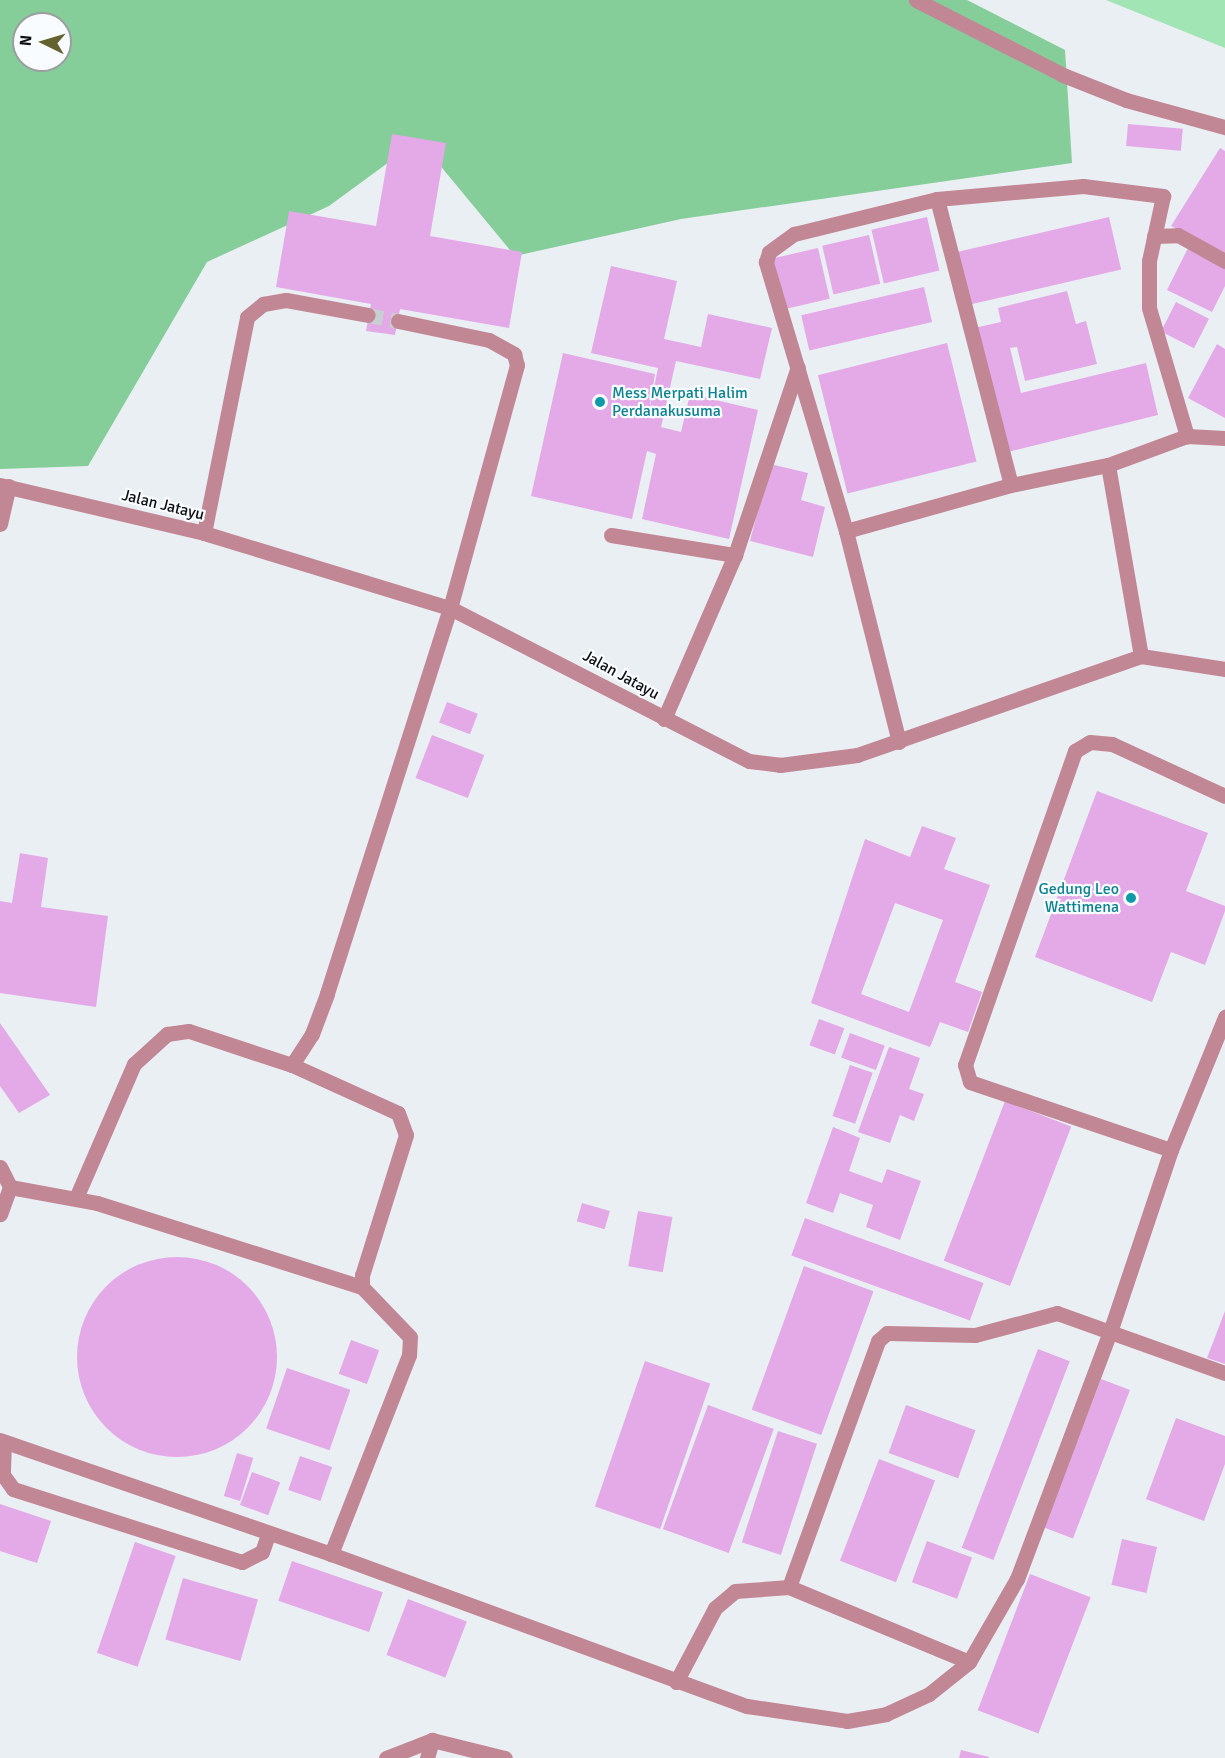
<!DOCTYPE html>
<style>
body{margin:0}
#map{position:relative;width:1225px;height:1758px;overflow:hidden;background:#eaeff4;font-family:Signika,sans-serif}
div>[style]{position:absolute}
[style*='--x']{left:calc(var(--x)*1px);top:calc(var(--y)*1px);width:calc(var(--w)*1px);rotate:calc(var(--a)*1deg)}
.green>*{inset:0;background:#a0e5b3}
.forest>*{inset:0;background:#85cd99}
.building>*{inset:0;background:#e3aae7;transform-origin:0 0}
.round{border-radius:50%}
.minor-tunnel>*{height:15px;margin-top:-7.5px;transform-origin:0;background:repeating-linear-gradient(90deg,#c9ced2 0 15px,transparent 0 23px)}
.minor>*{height:15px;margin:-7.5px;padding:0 7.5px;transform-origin:7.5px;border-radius:7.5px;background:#c28795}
.dots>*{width:16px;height:16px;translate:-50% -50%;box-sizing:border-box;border:3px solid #f9fcff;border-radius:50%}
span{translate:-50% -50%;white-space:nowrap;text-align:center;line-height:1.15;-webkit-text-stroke:4.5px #f9fcff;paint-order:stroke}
.culture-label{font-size:16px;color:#0d838f}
.left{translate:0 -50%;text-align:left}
.right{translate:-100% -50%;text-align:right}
.street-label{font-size:16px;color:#0e1011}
.north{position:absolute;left:12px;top:12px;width:60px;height:60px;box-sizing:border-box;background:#f9fcff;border:2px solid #9b9ea0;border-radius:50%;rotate:275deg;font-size:16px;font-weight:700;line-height:24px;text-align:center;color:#0e1011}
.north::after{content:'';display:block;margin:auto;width:21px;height:27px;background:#64632f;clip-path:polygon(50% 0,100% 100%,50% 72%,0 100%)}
</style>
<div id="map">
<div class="green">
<i style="clip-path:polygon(1106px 0,1225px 0,1225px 48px)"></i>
</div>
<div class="forest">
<i style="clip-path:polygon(evenodd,0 0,967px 0,1065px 50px,1072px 163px,681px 219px,515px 256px,419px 140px,329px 206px,207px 262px,88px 466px,0 469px,0 0,24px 24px,60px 24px,60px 60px,24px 60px,24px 24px)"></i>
</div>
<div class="building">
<i style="left:1128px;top:124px;width:55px;height:22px;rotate:5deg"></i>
<i style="clip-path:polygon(392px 134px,446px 143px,430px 236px,522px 252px,509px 328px,400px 309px,395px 335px,366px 331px,371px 304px,276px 287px,289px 211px,376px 226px)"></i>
<i style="clip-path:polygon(1220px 148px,1225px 151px,1225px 254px,1171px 226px)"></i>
<i style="left:927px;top:217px;width:55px;height:57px;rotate:77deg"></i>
<i style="left:1109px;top:217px;width:54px;height:156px;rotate:77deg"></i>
<i style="left:869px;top:235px;width:50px;height:48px;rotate:77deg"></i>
<i style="left:818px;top:248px;width:52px;height:49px;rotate:77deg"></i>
<i style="clip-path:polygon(1188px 248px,1225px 267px,1225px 286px,1212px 312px,1167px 290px)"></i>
<i style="clip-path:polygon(611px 266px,677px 281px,664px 339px,701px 347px,708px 314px,772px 328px,760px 379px,676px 361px,661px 427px,681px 432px,690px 394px,758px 410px,729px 539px,642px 519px,656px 454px,647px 451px,632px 519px,531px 496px,563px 353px,655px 374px,648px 417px,658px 368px,591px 353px)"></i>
<i style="left:924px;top:287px;width:36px;height:126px;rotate:77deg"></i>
<i style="clip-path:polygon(1067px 291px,1076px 324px,1086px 321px,1097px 364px,1025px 381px,1017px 347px,1010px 348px,1021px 393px,1146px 363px,1158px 415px,1008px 452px,974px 328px,1001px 322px,998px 308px)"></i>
<i style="left:1176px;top:302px;width:37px;height:33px;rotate:27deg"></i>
<i style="left:947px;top:343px;width:122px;height:133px;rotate:76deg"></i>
<i style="clip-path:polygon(1217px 344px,1225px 349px,1225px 418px,1188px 398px)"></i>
<i style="clip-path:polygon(770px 464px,808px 473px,801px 500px,825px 507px,813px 557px,750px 541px)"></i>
<i style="left:447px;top:702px;width:33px;height:22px;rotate:21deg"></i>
<i style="left:432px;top:735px;width:56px;height:46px;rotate:21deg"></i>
<i style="clip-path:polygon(1097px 791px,1208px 833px,1186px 891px,1225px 906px,1225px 911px,1205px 965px,1171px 952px,1152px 1002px,1035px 957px)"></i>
<i style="clip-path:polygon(evenodd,922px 826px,956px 838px,944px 869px,990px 885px,955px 982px,982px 992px,968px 1032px,940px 1022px,930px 1047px,811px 1003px,865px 839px,910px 857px,922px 826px,895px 903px,943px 920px,909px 1012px,861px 994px,895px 903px)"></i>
<i style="clip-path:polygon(20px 853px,48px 858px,41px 907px,108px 916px,96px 1007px,0 993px,0 901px,12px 903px)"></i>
<i style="left:819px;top:1019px;width:27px;height:28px;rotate:20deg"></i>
<i style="clip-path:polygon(0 1023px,50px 1095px,19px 1113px,0 1086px)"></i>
<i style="left:850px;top:1033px;width:37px;height:26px;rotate:20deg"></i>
<i style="clip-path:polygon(889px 1047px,920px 1058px,909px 1089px,924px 1094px,914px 1121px,900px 1115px,890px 1143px,858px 1132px)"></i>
<i style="left:850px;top:1065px;width:24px;height:54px;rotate:19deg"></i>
<i style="left:1005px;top:1101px;width:71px;height:171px;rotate:21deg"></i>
<i style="clip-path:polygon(833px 1127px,860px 1138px,849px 1171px,882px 1183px,887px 1169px,921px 1181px,900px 1240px,866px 1227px,873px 1205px,840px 1193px,833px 1213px,806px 1203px)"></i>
<i style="left:582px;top:1203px;width:29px;height:19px;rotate:16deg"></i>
<i style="left:638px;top:1211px;width:35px;height:56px;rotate:10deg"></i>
<i style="left:805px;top:1218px;width:190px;height:40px;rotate:20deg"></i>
<i class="round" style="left:77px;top:1257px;width:200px;height:200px"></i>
<i style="left:804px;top:1266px;width:74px;height:153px;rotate:20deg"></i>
<i style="clip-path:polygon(1225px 1311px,1225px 1364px,1207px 1358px)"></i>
<i style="left:351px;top:1340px;width:30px;height:36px;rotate:20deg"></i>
<i style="left:1038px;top:1349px;width:34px;height:213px;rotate:21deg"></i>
<i style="left:645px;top:1361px;width:69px;height:154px;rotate:19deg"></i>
<i style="left:287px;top:1368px;width:67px;height:64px;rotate:19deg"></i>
<i style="left:1101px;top:1379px;width:31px;height:159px;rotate:21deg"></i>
<i style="left:708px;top:1405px;width:70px;height:132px;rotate:20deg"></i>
<i style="left:906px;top:1405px;width:74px;height:51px;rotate:20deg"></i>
<i style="clip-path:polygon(1176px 1418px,1225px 1436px,1225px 1464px,1204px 1521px,1146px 1499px)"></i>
<i style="left:778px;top:1431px;width:41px;height:117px;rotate:18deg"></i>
<i style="left:237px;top:1453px;width:17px;height:45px;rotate:17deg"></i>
<i style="left:300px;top:1456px;width:34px;height:36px;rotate:19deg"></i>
<i style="left:879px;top:1459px;width:60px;height:109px;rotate:21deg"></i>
<i style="left:252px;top:1472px;width:30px;height:35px;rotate:20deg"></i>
<i style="clip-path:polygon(0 1504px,51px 1521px,37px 1563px,0 1551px)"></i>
<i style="left:1122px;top:1539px;width:36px;height:47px;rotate:13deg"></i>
<i style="left:927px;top:1541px;width:48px;height:44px;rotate:20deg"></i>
<i style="left:135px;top:1542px;width:43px;height:117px;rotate:19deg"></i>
<i style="left:292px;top:1561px;width:96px;height:42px;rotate:19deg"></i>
<i style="left:1030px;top:1574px;width:65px;height:146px;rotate:21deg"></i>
<i style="left:183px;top:1578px;width:78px;height:64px;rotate:16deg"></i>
<i style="left:408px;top:1599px;width:63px;height:60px;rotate:21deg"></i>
<i style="clip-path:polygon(961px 1750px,989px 1757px,989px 1758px,959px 1758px)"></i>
</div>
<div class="minor-tunnel">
<i style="--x:368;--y:315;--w:31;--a:11"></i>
</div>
<div class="minor">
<i style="--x:916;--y:0;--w:165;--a:27"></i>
<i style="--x:1063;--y:75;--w:68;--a:21.6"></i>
<i style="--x:1126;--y:100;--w:103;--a:15.3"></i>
<i style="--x:937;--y:199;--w:295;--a:75.5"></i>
<i style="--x:1154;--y:236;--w:24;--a:-2"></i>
<i style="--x:1178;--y:235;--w:54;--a:29"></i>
<i style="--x:398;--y:321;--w:93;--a:11.8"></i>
<i style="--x:489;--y:340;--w:29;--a:29"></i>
<i style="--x:514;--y:354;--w:11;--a:75"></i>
<i style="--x:517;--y:365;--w:252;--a:105.4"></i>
<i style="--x:450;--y:608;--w:405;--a:107.7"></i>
<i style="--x:327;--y:994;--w:43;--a:110.6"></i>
<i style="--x:312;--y:1034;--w:37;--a:123"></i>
<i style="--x:292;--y:1065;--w:116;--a:24.4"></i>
<i style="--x:398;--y:1113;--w:23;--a:70"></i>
<i style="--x:406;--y:1135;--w:147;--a:107.4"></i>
<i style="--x:362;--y:1275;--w:12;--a:90"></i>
<i style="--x:362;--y:1287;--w:69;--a:46.2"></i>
<i style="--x:410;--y:1337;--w:18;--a:93"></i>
<i style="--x:409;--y:1355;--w:214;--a:111.4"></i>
<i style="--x:331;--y:1554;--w:443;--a:20.1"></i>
<i style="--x:747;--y:1706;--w:101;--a:8.5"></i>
<i style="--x:847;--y:1721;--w:40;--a:-10"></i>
<i style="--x:886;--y:1714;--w:47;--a:-24.9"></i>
<i style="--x:929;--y:1694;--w:51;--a:-38.7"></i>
<i style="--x:969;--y:1662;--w:96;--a:-60"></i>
<i style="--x:1017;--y:1579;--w:267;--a:-69.4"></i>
<i style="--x:1111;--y:1329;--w:189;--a:-71.5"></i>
<i style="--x:1171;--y:1150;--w:144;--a:-67.9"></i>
<i style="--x:1108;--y:465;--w:194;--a:80.2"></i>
<i style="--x:0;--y:485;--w:210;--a:13.2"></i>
<i style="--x:204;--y:533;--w:257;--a:17"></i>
<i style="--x:450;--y:608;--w:336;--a:27.1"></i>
<i style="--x:749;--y:761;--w:31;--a:7"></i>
<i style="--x:780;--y:765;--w:78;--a:-7.4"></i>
<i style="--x:857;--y:755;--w:301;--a:-19.2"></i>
<i style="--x:1141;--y:656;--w:85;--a:8.8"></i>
<i style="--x:0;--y:524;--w:39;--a:-77"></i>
<i style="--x:846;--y:531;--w:171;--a:-15.6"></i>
<i style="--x:1011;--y:485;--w:99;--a:-11.7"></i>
<i style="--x:1108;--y:465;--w:84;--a:-20.2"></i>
<i style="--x:1187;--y:436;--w:38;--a:3"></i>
<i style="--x:204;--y:533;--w:220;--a:-78.7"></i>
<i style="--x:247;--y:317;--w:21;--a:-39"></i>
<i style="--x:263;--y:304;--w:23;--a:-10"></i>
<i style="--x:286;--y:300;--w:83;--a:10.4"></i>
<i style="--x:611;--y:535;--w:126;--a:9.2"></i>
<i style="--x:664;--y:719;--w:179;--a:-66.6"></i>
<i style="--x:735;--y:555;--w:198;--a:-71.5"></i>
<i style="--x:899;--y:742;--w:218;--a:-104.1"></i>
<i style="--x:846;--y:531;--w:281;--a:-106.6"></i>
<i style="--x:766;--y:262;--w:10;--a:-73"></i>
<i style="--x:769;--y:252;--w:31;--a:-36"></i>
<i style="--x:794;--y:234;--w:147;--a:-13.8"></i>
<i style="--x:937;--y:199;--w:147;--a:-5.1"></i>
<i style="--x:1083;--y:186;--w:81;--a:7.1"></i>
<i style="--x:1163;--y:196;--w:66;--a:102.2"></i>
<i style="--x:1149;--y:261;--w:47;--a:90"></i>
<i style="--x:1149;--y:308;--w:134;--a:73.5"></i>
<i style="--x:1171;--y:1150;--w:212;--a:-161.3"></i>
<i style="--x:970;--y:1082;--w:18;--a:-106"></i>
<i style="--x:965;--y:1065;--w:333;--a:-70.7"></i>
<i style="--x:1075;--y:751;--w:17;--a:-31"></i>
<i style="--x:1090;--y:742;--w:22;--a:5"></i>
<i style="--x:1112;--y:744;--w:124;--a:24.7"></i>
<i style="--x:0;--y:1167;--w:22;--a:63"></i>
<i style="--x:10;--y:1187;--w:29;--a:110"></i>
<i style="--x:10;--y:1187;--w:88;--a:10.4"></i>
<i style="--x:97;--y:1203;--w:278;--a:17.6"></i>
<i style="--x:76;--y:1198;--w:146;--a:-66.6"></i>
<i style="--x:134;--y:1064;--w:45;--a:-42.3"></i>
<i style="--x:167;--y:1034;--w:22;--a:-8"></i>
<i style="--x:189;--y:1031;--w:108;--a:18.3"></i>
<i style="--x:0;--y:1440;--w:350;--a:19"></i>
<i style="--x:4;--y:1442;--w:33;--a:92"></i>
<i style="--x:3;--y:1475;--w:17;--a:54"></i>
<i style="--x:13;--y:1489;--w:240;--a:17.7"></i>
<i style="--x:242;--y:1562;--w:22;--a:-27"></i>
<i style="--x:262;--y:1552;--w:18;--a:-71"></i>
<i style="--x:789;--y:1587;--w:262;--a:-70.1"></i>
<i style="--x:878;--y:1341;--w:12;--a:-42"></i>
<i style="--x:887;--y:1333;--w:88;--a:1.3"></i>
<i style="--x:975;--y:1335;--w:85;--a:-15"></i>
<i style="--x:1057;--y:1313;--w:178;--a:19.7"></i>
<i style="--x:676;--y:1682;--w:84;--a:-62.2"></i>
<i style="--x:715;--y:1608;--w:26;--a:-40"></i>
<i style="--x:735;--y:1591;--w:54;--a:-4.2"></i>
<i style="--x:789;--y:1587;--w:195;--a:22.6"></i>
<i style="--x:386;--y:1758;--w:49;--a:-21.4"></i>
<i style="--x:432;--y:1740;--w:75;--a:13.9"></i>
<i style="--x:427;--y:1758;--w:19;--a:-74"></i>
</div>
<div class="dots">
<i style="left:600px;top:402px;background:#0f9aa8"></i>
<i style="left:1131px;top:898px;background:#0f9aa8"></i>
</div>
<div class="culture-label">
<span class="left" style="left:612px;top:402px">Mess Merpati Halim<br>Perdanakusuma</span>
<span class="right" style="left:1119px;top:898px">Gedung Leo<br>Wattimena</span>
</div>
<div class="street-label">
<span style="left:163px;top:505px;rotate:14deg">Jalan Jatayu</span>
<span style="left:621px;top:675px;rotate:29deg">Jalan Jatayu</span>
</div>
<div class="north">N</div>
</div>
